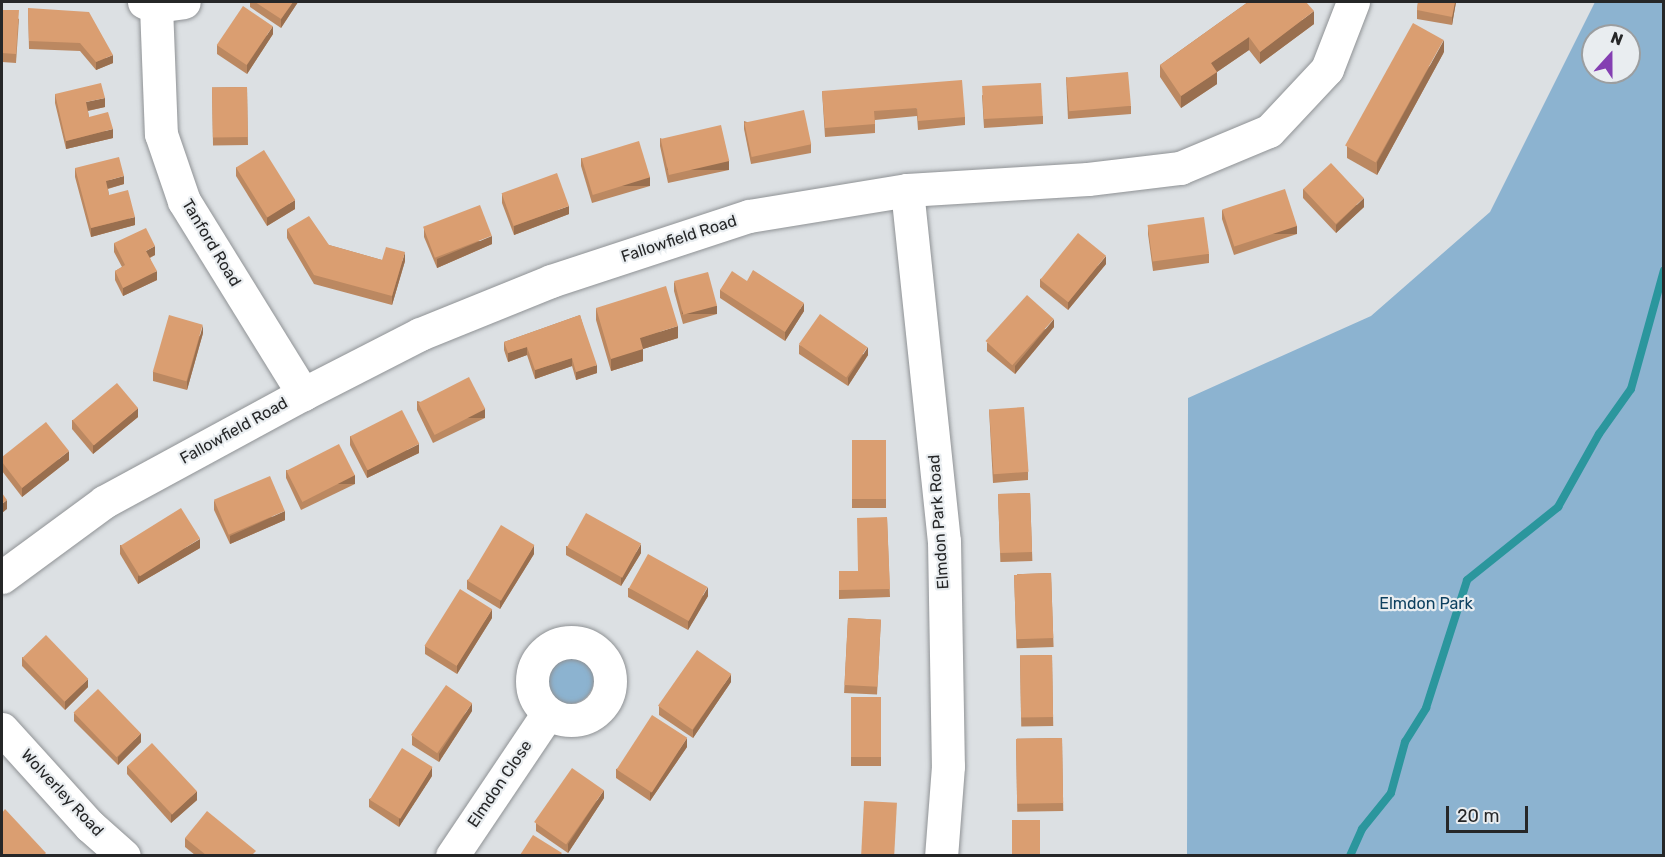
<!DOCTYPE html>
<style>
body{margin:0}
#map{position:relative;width:1665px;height:857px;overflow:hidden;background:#dce0e3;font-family:Rubik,sans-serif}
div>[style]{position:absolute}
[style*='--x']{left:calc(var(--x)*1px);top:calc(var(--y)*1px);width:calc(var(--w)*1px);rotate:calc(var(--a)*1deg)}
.green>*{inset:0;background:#8cb3d0}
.round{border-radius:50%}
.stream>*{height:8px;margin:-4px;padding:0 4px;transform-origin:4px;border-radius:4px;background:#2b969d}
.roads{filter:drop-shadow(0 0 2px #8f9295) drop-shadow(0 0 2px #8f9295)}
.minor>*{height:33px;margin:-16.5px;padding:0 16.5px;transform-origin:16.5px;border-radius:16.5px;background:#fff}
.minor>.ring{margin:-16.5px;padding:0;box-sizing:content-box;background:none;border:33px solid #fff;border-radius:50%}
.wall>*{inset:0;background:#bb8861;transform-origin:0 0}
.shaded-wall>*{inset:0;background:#996f4f;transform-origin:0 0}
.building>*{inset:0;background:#da9e71;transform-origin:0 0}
span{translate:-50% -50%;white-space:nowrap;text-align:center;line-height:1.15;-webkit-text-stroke:4.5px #e9edf0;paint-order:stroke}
.street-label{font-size:16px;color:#262728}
.park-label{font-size:16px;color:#0d405f}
.frame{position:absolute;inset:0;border:3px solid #262728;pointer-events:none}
.north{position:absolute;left:1581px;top:24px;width:60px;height:60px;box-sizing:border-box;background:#e9edf0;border:2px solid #9b9ea0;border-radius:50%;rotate:21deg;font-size:16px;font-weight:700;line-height:24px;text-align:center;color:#262728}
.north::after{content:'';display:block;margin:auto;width:21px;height:27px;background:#843fb2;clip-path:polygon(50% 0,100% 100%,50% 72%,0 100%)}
.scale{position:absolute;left:1446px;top:806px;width:82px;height:27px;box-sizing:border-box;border:3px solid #262728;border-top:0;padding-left:8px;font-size:18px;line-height:21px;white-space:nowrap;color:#262728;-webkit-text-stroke:4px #e9edf0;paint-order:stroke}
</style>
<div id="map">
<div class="green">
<i style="clip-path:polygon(evenodd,1595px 2px,1663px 2px,1663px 855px,1187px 855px,1188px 398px,1371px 316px,1490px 212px,1595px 2px,1593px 36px,1629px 36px,1629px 72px,1593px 72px,1593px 36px)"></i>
<i class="round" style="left:544px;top:654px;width:50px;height:50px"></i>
</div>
<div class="stream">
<i style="--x:1350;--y:856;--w:30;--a:-66"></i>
<i style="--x:1362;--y:829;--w:46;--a:-51.1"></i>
<i style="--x:1391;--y:793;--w:53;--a:-74.6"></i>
<i style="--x:1405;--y:742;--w:40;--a:-58"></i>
<i style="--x:1426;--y:708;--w:134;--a:-72.2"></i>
<i style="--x:1467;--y:580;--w:117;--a:-38.7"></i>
<i style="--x:1558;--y:507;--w:84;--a:-60.7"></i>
<i style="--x:1599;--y:434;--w:55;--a:-54.6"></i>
<i style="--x:1631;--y:389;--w:123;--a:-74.5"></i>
</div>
<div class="roads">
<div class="minor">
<i style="--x:144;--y:2;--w:13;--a:18"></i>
<i style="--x:156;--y:6;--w:28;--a:-8"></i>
<i style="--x:156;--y:6;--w:128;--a:87.8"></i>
<i style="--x:161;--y:134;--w:71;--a:71.1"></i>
<i style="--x:184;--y:201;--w:227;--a:58.3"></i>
<i style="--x:907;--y:190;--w:353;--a:84"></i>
<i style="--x:944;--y:541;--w:225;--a:89"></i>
<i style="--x:948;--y:766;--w:90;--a:94.4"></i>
<i style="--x:2;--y:577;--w:127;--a:-36.3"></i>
<i style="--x:104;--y:502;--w:226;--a:-28.5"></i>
<i style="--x:303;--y:394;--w:131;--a:-27.1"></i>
<i style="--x:420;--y:334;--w:141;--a:-22"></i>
<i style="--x:551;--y:281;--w:208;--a:-18.2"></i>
<i style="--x:749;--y:216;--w:160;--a:-9.3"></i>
<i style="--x:907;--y:190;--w:181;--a:-3.5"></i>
<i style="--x:1088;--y:179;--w:93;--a:-6.8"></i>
<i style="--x:1180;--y:168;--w:96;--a:-22.6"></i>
<i style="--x:1269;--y:131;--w:85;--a:-46.9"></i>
<i style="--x:1327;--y:69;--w:72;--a:-68.8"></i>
<i class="ring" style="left:532px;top:642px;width:45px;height:45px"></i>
<i style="--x:2;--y:729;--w:131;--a:47.8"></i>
<i style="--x:90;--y:826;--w:45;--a:41.4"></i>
<i style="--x:452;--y:856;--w:172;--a:-56.1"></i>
</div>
</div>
<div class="wall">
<i style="clip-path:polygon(250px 2px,298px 2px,281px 28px,250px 7px)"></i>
<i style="clip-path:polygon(1248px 2px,1314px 24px,1260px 64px,1249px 50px,1217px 72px,1217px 84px,1181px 108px,1160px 77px,1160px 65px)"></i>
<i style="clip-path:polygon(1418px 2px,1456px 2px,1452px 25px,1417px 19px,1417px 10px)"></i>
<i style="clip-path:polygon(28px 8px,113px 63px,96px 70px,80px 51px,29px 49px)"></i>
<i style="clip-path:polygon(2px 10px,19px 19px,16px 63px,2px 62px)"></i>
<i style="clip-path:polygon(273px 34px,247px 74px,217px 54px,217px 45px)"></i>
<i style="clip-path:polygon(1444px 52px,1377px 175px,1347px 158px,1347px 146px)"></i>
<i style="clip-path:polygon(1066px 77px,1131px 106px,1131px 114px,1068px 119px)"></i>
<i style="left:247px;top:87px;width:58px;height:35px;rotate:89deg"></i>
<i style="clip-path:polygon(822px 91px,965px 117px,965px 125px,918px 130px,917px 116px,875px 120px,875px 133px,825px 137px)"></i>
<i style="clip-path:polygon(55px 94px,105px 107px,88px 111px,89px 117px,113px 138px,66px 149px,55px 103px)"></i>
<i style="clip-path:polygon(982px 95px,1043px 116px,1043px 124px,984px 128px)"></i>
<i style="clip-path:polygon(744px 121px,811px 144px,811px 153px,751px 164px,744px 129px)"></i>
<i style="clip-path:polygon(660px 138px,729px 170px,668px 183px,660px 146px)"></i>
<i style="clip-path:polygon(581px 158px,650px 186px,592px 203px,581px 166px)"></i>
<i style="clip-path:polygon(236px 167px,295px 209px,267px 226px,236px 176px)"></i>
<i style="clip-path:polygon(75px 168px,124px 184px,108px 189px,109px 195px,135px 225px,91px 237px,75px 177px)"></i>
<i style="clip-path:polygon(1303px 189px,1364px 207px,1336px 233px,1303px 198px)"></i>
<i style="clip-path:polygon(502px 194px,569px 214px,514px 235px,502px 203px)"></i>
<i style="clip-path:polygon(1222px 210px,1297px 234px,1234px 255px,1222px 219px)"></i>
<i style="clip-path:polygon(1148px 225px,1209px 254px,1209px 263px,1153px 271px,1148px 234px)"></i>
<i style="clip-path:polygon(424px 228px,492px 244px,437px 268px,424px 237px)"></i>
<i style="clip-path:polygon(287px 229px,329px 245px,382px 260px,405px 261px,392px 305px,314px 284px,287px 238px)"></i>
<i style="clip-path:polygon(114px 243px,155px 255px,150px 258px,157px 280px,123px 296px,115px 280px,115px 271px,122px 267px,114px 252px)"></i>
<i style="clip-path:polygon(1106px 264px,1068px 310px,1040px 287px,1040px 279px)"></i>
<i style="clip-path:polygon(747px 281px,804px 311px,785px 341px,720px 298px,720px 290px)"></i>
<i style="clip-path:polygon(674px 282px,717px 314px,683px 324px,674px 291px)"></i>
<i style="clip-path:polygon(596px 308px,678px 338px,643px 349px,643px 361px,611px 371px,596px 320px)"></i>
<i style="clip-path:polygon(580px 315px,597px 373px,576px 380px,572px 366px,535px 379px,527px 355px,508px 362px,504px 350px,504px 342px)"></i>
<i style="clip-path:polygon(1054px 327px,1015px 374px,987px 351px,987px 343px)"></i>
<i style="clip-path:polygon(203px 333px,187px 390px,153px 381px,153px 372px)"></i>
<i style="clip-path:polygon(799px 345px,868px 355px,848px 386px,799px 354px)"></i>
<i style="clip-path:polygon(417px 401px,485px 418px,433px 443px,417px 410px)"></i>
<i style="clip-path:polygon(989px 409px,1028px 472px,1028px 480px,993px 483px)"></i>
<i style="clip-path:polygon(138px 417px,93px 454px,72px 429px,72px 420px)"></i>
<i style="clip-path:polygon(350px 436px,419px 453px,367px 478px,350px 445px)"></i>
<i style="left:852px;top:440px;width:34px;height:68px"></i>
<i style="clip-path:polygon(2px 457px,69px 460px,22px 497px,2px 471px)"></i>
<i style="clip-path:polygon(286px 470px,355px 484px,301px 510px,286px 478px)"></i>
<i style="left:1030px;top:493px;width:68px;height:32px;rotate:88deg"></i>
<i style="clip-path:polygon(214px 501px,285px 520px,230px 544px,214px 510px)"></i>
<i style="clip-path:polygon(887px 517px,890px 597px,839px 599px,839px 571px,858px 571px)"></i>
<i style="clip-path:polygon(120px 545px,200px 548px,138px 584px,120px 554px)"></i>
<i style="clip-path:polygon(566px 546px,641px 553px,621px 586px,566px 555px)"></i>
<i style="clip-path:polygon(534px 554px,500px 609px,467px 589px,467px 580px)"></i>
<i style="left:1051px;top:573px;width:74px;height:37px;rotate:88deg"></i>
<i style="clip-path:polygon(628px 588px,708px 596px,688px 630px,628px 597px)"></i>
<i style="clip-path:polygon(492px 618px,457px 674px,425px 654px,425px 646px)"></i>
<i style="left:848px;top:618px;width:33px;height:75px;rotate:3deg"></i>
<i style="left:1052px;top:655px;width:71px;height:32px;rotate:89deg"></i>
<i style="clip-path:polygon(22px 657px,88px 687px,65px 710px,22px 666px)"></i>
<i style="clip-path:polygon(731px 682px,693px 738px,659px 715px,659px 706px)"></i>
<i style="left:851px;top:697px;width:30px;height:69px"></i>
<i style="clip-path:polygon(472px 711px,439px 762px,412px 745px,412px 736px)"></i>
<i style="clip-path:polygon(74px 713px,141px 742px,118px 765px,74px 721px)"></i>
<i style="left:1062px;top:738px;width:73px;height:46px;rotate:89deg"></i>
<i style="clip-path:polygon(687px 747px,650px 801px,616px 778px,616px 769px)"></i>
<i style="clip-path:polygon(127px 766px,197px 800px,171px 823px,127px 774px)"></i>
<i style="clip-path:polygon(432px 776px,399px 827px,369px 807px,369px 799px)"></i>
<i style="clip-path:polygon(604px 798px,568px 853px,536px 831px,536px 823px)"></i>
<i style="clip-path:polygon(185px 838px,256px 855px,195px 855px,185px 847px)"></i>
</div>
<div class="shaded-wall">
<i style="clip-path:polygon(293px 2px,298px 2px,281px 28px,281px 19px)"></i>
<i style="clip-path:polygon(1455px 2px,1456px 2px,1452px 25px,1452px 17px)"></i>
<i style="clip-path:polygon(1314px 11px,1314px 24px,1260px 64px,1260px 52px)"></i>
<i style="clip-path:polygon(273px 26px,273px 34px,247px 74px,247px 65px)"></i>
<i style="clip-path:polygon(1249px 37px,1249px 50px,1211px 76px,1211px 63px)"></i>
<i style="clip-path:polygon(1444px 40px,1444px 52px,1377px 175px,1377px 162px)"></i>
<i style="clip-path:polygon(113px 55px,113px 63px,96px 70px,96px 62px)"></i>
<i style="clip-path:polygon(1217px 72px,1217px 84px,1181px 108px,1181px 96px)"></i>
<i style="clip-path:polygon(105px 98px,105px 107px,86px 111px,86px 102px)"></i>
<i style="clip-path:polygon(113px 129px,113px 138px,66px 149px,66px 141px)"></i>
<i style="left:729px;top:161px;width:9px;height:62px;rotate:90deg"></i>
<i style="clip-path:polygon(124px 176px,124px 184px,106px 189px,106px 181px)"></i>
<i style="left:650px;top:177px;width:9px;height:60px;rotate:90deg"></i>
<i style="clip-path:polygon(1364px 198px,1364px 207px,1336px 233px,1336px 225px)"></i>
<i style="clip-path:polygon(295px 200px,295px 209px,267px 226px,267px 217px)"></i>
<i style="clip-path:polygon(569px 206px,569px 214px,514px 235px,514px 226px)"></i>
<i style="clip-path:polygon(135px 217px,135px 225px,91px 237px,91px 228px)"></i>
<i style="left:1297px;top:226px;width:8px;height:66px;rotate:90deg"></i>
<i style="clip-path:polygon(492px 236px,492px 244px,437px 268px,437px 259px)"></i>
<i style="clip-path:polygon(155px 246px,155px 255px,146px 259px,146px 251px)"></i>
<i style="clip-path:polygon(405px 252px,405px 261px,392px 305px,392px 296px)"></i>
<i style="clip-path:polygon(1106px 256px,1106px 264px,1068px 310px,1068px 302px)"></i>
<i style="clip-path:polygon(157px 271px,157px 280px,123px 296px,123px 288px)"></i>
<i style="clip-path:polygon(804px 303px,804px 311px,785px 341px,785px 332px)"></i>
<i style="left:717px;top:306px;width:8px;height:35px;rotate:90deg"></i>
<i style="clip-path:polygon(1054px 319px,1054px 327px,1015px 374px,1015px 366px)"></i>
<i style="clip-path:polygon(203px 325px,203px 333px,187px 390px,187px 382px)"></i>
<i style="clip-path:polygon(678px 326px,678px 338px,643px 349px,643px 361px,611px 371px,611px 359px,640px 338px)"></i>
<i style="clip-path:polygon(527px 347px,527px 355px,508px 362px,508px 353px)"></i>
<i style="clip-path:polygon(868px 347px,868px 355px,848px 386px,848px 378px)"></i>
<i style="clip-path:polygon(572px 358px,572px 366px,535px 379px,535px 370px)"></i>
<i style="clip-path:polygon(597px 365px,597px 373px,576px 380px,576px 372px)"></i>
<i style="clip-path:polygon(138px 408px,138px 417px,93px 454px,93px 445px)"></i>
<i style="left:485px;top:409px;width:9px;height:58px;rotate:90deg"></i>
<i style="clip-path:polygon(419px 444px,419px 453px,367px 478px,367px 470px)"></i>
<i style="clip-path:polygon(69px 451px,69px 460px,22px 497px,22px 488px)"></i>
<i style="left:355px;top:475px;width:9px;height:60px;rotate:90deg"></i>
<i style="clip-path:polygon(7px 500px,7px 509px,2px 513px,2px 504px)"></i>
<i style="clip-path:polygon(285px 511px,285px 520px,230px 544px,230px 536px)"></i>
<i style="clip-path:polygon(200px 539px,200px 548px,138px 584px,138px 576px)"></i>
<i style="clip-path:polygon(641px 544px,641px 553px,621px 586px,621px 578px)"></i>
<i style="clip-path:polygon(534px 545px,534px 554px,500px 609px,500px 600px)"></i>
<i style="clip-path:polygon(708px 587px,708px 596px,688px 630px,688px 622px)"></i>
<i style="clip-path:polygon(492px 609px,492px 618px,457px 674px,457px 665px)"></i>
<i style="clip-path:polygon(731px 674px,731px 682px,693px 738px,693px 730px)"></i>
<i style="clip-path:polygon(88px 679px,88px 687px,65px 710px,65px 701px)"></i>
<i style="clip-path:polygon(472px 703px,472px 711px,439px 762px,439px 754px)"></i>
<i style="clip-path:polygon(141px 733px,141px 742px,118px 765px,118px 757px)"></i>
<i style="clip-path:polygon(687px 738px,687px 747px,650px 801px,650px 793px)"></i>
<i style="clip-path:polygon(432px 767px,432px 776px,399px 827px,399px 819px)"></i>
<i style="clip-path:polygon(604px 790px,604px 798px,568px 853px,568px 844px)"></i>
<i style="clip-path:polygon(197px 791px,197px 800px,171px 823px,171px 815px)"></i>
</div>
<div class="building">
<i style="clip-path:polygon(255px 2px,293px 2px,281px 19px)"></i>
<i style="clip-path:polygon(1248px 2px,1306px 2px,1314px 11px,1260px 52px,1249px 37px,1211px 63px,1217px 72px,1181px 96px,1160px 65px)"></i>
<i style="clip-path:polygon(1418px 2px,1455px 2px,1452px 17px,1417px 10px)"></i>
<i style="left:243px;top:6px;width:36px;height:47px;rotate:34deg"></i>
<i style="clip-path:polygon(28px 8px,89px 12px,113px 55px,96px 62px,80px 43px,29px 41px)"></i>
<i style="clip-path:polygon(2px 10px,19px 10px,16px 54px,2px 53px)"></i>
<i style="left:1413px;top:23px;width:35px;height:140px;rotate:29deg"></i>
<i style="left:1128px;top:72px;width:34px;height:62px;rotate:85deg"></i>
<i style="clip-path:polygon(962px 80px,965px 117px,918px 121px,917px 108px,874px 111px,875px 124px,825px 128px,822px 91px)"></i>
<i style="clip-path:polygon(101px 83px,105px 98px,86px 102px,89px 117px,108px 112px,113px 129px,66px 141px,55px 94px)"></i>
<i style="left:1041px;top:83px;width:33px;height:59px;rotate:87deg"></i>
<i style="left:247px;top:87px;width:50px;height:35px;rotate:89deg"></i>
<i style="left:804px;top:110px;width:35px;height:61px;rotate:78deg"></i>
<i style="left:721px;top:125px;width:37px;height:62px;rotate:77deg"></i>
<i style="left:639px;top:141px;width:38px;height:60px;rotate:73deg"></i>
<i style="left:264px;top:150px;width:59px;height:33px;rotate:58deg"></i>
<i style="clip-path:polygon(119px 157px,124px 176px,106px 181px,109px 195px,128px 190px,135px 217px,91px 228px,75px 168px)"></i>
<i style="left:1331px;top:163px;width:48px;height:38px;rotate:47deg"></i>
<i style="left:557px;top:173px;width:35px;height:59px;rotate:70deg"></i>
<i style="left:1285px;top:189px;width:39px;height:66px;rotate:72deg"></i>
<i style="left:480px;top:205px;width:33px;height:61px;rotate:69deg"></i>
<i style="clip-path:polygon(309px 216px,329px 245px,382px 260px,386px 247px,405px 252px,392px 296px,314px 275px,287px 229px)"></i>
<i style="left:1204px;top:217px;width:37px;height:57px;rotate:82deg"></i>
<i style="clip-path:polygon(146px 228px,155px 246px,146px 251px,157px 271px,123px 288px,115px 271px,125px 265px,114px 243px)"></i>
<i style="left:1078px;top:233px;width:36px;height:60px;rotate:39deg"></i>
<i style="clip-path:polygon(753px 270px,804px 303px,785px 332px,720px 290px,732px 271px,747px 281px)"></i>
<i style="left:708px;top:272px;width:35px;height:35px;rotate:75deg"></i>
<i style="clip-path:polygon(666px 286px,678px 326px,640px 338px,643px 349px,611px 359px,596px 308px)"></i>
<i style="left:1027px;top:295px;width:36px;height:62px;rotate:42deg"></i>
<i style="left:820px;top:314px;width:58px;height:37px;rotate:35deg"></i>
<i style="left:169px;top:315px;width:35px;height:59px;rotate:16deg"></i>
<i style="clip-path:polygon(580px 315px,597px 365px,576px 372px,572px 358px,535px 370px,527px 347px,508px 353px,504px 342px)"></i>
<i style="left:469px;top:377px;width:36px;height:57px;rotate:63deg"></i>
<i style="left:117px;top:383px;width:33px;height:58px;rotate:50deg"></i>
<i style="left:1024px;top:407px;width:65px;height:35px;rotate:86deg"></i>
<i style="left:402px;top:410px;width:38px;height:58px;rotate:63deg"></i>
<i style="clip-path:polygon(46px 422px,69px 451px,22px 488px,2px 462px,2px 457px)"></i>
<i style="left:852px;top:440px;width:34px;height:59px"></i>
<i style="left:339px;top:444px;width:35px;height:59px;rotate:63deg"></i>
<i style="left:270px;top:476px;width:38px;height:61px;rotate:67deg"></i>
<i style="clip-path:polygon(2px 493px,7px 500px,2px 504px)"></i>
<i style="left:1030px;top:493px;width:59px;height:32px;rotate:88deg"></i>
<i style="left:181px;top:508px;width:36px;height:71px;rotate:58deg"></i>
<i style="left:586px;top:513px;width:63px;height:39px;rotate:29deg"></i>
<i style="clip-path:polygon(887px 517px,890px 589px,839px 590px,839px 571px,858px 571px,857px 518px)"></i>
<i style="left:501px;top:525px;width:39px;height:65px;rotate:31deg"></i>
<i style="left:648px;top:554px;width:68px;height:39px;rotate:29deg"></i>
<i style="left:1051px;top:573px;width:65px;height:37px;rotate:88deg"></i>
<i style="left:460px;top:589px;width:38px;height:67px;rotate:32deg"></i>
<i style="left:848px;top:618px;width:33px;height:67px;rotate:3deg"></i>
<i style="left:46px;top:635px;width:61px;height:33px;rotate:46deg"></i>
<i style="left:697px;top:650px;width:42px;height:68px;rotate:35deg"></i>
<i style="left:1052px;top:655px;width:62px;height:32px;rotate:89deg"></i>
<i style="left:446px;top:685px;width:32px;height:61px;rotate:35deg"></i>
<i style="left:98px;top:689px;width:62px;height:34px;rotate:46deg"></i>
<i style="left:851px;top:697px;width:30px;height:60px"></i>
<i style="left:652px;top:715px;width:42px;height:65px;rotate:33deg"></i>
<i style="left:1062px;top:738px;width:65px;height:46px;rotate:89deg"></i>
<i style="left:152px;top:743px;width:66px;height:34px;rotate:47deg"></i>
<i style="left:402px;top:748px;width:36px;height:61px;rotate:32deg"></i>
<i style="left:572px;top:768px;width:39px;height:66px;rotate:35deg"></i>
<i style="left:864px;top:801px;width:33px;height:54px;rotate:3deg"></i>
<i style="clip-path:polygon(5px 809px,46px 853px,44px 855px,3px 855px,2px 854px,2px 813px)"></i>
<i style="clip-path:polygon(207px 811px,256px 851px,252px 855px,206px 855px,185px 838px)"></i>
<i style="left:1012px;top:820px;width:28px;height:35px"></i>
<i style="clip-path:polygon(533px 835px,562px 853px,560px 855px,520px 855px)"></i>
</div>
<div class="street-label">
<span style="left:679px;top:239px;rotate:-18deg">Fallowfield Road</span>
<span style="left:211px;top:243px;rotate:59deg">Tanford Road</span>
<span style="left:234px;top:431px;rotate:-29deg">Fallowfield Road</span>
<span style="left:939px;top:522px;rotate:-94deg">Elmdon Park Road</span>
<span style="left:500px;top:784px;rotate:-56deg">Elmdon Close</span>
<span style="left:62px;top:793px;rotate:47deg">Wolverley Road</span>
</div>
<div class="park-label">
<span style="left:1426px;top:604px">Elmdon Park</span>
</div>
<div class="frame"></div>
<div class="north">N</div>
<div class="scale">20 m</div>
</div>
